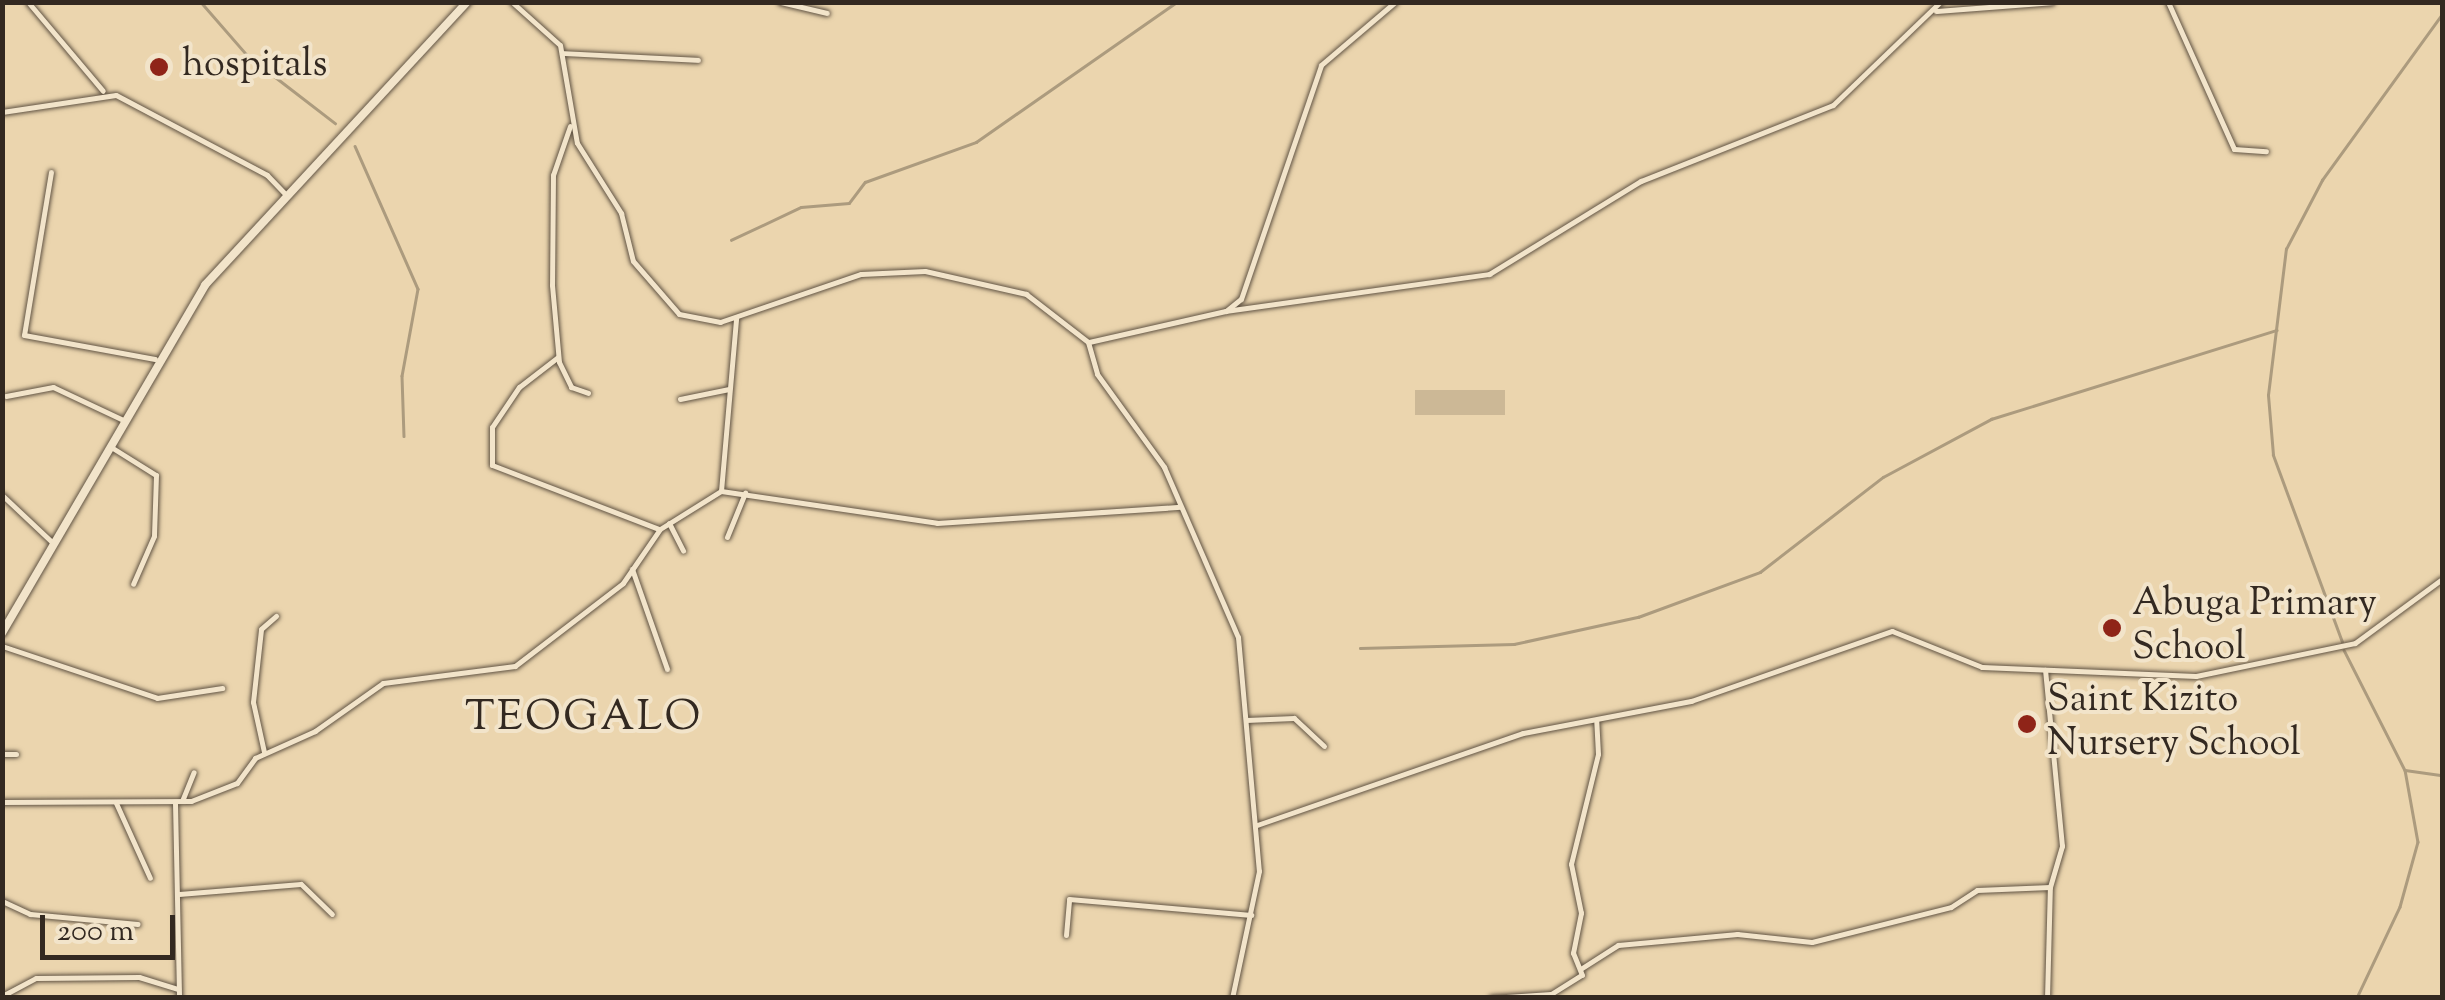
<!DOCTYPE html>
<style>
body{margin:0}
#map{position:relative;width:2445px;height:1000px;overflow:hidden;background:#ebd5ae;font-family:"Sorts Mill Goudy",serif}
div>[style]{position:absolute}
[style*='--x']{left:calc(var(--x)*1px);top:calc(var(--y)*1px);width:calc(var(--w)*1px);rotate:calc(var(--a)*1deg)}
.green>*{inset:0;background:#ccb896;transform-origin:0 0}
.stream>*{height:2.5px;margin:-1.25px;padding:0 1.25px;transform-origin:1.25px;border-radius:1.25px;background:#ac9b7e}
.roads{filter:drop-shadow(0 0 2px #615444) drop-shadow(0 0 2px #615444)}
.street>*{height:5px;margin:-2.5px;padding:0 2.5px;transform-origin:2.5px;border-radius:2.5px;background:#f2e4ca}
.secondary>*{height:8px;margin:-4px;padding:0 4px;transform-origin:4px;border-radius:4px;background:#f2e4ca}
.dots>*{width:28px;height:28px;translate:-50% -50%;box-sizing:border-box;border:5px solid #f2e4ca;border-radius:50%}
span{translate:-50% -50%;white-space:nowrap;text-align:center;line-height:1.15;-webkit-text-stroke:8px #f2e4ca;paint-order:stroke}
.poi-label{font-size:38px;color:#332921}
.left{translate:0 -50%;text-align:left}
.quarter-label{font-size:42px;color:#332921;letter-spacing:2.5px}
.frame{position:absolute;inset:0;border:5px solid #332921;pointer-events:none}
.scale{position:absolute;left:40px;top:915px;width:135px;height:45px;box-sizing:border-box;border:5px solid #332921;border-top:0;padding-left:12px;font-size:30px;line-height:35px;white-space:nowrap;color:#332921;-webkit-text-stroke:8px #f2e4ca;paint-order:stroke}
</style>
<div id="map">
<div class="green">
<i style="left:1415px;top:390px;width:90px;height:25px"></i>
</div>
<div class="stream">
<i style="--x:201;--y:2;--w:72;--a:49"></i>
<i style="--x:248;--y:56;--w:110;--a:37.6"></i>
<i style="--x:355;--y:146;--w:156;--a:66.2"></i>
<i style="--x:418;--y:289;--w:88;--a:100.4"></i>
<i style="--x:402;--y:376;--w:60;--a:88.1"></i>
<i style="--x:731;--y:240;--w:77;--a:-25.2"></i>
<i style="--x:801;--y:207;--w:48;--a:-4.8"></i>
<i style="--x:849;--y:203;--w:26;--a:-53"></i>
<i style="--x:865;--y:182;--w:118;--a:-19.8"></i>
<i style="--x:976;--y:142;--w:245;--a:-34.9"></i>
<i style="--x:2342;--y:642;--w:199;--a:-110.3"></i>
<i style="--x:2273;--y:455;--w:60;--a:-94.8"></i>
<i style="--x:2268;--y:395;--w:147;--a:-83"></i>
<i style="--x:2286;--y:249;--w:78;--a:-62.4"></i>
<i style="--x:2322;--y:180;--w:205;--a:-54.1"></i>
<i style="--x:1360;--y:648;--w:154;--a:-1.5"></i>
<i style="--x:1514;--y:644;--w:127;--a:-12.3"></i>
<i style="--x:1638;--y:617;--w:130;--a:-20.2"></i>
<i style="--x:1760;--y:572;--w:155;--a:-37.7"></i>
<i style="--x:1883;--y:477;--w:123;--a:-28.2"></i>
<i style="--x:1991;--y:419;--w:299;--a:-17.3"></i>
<i style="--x:2344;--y:650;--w:135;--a:63.1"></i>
<i style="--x:2405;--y:770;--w:73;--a:79.8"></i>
<i style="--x:2418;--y:842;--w:67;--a:105.5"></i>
<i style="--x:2400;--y:907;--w:101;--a:115.3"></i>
<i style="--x:2405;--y:770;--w:37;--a:8"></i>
</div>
<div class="roads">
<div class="street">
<i style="--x:28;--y:2;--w:116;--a:49.9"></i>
<i style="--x:512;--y:2;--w:64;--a:41.9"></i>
<i style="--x:560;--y:45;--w:99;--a:80.2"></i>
<i style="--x:577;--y:143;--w:83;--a:57.8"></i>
<i style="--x:621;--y:213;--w:49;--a:76"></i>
<i style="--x:633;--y:261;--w:70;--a:49"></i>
<i style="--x:679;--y:314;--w:42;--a:11"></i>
<i style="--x:720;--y:322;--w:149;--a:-18.8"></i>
<i style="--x:861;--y:274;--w:64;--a:-2.7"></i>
<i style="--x:925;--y:271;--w:104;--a:12.8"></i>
<i style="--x:1026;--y:294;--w:78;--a:37.7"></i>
<i style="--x:1088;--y:342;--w:33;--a:74"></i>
<i style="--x:1097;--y:374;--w:115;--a:54.2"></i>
<i style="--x:1164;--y:467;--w:185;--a:66.5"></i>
<i style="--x:1238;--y:637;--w:235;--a:84.9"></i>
<i style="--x:1259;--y:871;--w:130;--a:102"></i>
<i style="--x:780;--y:2;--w:48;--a:13.2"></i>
<i style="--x:2168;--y:2;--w:161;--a:65.8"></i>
<i style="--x:2234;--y:149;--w:32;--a:4"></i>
<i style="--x:1936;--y:11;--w:116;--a:-4.4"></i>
<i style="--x:562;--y:53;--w:136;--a:2.9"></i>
<i style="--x:2;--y:112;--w:115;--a:-8.5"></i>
<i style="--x:116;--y:95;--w:171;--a:27.9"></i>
<i style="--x:267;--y:175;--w:28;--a:46"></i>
<i style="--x:570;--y:126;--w:52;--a:109.1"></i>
<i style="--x:553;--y:175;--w:110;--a:90.5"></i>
<i style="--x:552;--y:285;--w:77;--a:84.8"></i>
<i style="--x:559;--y:362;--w:28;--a:64"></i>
<i style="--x:571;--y:387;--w:18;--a:19"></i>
<i style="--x:51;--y:172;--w:165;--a:99.4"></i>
<i style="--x:24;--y:335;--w:133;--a:10.4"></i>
<i style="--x:1226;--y:311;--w:266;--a:-8"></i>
<i style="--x:1489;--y:274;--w:178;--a:-31.5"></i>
<i style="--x:1641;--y:181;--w:206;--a:-21.6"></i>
<i style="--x:1833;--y:105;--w:149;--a:-43.9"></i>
<i style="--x:1089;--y:342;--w:140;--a:-12.8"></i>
<i style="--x:1226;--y:311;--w:19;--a:-39"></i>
<i style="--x:1241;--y:299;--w:247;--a:-71.1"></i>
<i style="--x:1321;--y:65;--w:97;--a:-40.4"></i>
<i style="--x:558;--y:357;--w:49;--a:142.4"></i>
<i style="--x:519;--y:387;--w:48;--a:124"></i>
<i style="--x:492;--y:427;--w:38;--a:90"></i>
<i style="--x:492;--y:465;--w:179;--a:21"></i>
<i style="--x:6;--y:396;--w:48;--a:-10.8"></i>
<i style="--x:53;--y:387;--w:77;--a:25.2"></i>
<i style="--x:680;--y:399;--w:50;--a:-11.5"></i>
<i style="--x:111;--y:447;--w:53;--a:31.9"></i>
<i style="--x:156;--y:475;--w:61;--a:91.9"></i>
<i style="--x:154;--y:536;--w:52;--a:113.6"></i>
<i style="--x:721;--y:491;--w:174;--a:-85"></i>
<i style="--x:2;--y:495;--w:70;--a:43.3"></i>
<i style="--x:669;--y:523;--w:31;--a:63"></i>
<i style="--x:727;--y:537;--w:48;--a:-67.8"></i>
<i style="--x:632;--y:569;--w:106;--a:70.7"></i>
<i style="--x:2;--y:646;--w:163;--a:18.5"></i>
<i style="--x:157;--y:698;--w:66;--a:-8.7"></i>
<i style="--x:1246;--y:720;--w:48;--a:-2.4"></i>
<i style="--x:1294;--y:718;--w:41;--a:43"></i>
<i style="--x:264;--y:752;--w:51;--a:-102.4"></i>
<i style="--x:253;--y:702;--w:73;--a:-83.7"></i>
<i style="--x:261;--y:629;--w:20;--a:-41"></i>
<i style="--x:2;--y:754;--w:14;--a:0"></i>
<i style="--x:182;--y:801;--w:31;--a:-68"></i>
<i style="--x:2;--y:802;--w:189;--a:-0.3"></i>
<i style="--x:191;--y:801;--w:49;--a:-21.4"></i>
<i style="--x:237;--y:783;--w:31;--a:-54"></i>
<i style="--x:255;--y:758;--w:66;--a:-24.2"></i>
<i style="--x:315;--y:731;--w:83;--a:-35.2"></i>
<i style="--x:383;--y:683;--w:133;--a:-7.3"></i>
<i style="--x:515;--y:666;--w:136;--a:-37.5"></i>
<i style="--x:623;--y:583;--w:65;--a:-55.6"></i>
<i style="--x:660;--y:529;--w:72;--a:-31.9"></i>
<i style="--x:721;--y:491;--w:218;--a:8.4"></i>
<i style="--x:937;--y:523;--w:244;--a:-3.8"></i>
<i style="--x:116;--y:803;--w:82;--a:65.6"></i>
<i style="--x:175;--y:803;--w:195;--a:88.8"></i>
<i style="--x:1257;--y:825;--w:281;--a:-19.1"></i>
<i style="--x:1523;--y:733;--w:171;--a:-10.8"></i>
<i style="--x:1691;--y:701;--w:213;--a:-19.2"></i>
<i style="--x:1892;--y:631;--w:97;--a:21.8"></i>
<i style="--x:1982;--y:667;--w:214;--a:2.4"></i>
<i style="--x:2196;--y:676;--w:162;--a:-11.7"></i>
<i style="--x:2355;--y:643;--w:108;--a:-36.3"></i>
<i style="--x:179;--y:894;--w:122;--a:-4.7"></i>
<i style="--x:301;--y:884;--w:43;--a:44.1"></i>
<i style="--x:2;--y:901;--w:31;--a:25"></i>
<i style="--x:30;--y:914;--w:108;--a:5.3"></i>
<i style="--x:1066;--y:935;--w:36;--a:-85"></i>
<i style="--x:1069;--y:899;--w:183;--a:5"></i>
<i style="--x:1582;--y:968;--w:43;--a:-32.6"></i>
<i style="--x:1618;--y:945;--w:120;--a:-5.3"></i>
<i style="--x:1737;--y:934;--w:75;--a:6.1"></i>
<i style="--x:1812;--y:942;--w:143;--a:-14.1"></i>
<i style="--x:1951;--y:907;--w:31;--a:-33"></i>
<i style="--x:1977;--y:890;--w:73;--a:-2.4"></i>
<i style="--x:2050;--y:887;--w:43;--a:-73.7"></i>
<i style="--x:2062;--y:846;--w:177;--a:-95.5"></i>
<i style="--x:2;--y:996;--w:38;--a:-28"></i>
<i style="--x:36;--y:978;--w:103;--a:-0.6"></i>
<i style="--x:139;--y:977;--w:41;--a:17.1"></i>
<i style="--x:1491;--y:998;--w:60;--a:-3.8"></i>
<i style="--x:1551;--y:994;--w:36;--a:-32"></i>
<i style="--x:1582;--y:975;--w:24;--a:-112"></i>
<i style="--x:1573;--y:953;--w:41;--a:-78.7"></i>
<i style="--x:1581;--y:913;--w:50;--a:-101.5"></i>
<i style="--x:1571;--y:864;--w:113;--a:-76.2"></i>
<i style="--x:1598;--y:754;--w:34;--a:-93"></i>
<i style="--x:2047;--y:998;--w:111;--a:-88.5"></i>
</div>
<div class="secondary">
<i style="--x:2;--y:633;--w:403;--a:-59.7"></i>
<i style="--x:205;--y:285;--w:386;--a:-47.2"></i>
</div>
</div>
<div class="dots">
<i style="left:159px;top:67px;background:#8f2418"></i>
<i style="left:2112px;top:628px;background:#8f2418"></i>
<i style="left:2027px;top:724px;background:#8f2418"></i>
</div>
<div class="poi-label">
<span class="left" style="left:182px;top:67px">hospitals</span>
<span class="left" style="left:2132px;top:628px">Abuga Primary<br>School</span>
<span class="left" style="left:2047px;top:724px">Saint Kizito<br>Nursery School</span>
</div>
<div class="quarter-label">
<span style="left:584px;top:719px">TEOGALO</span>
</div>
<div class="frame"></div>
<div class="scale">200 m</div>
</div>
